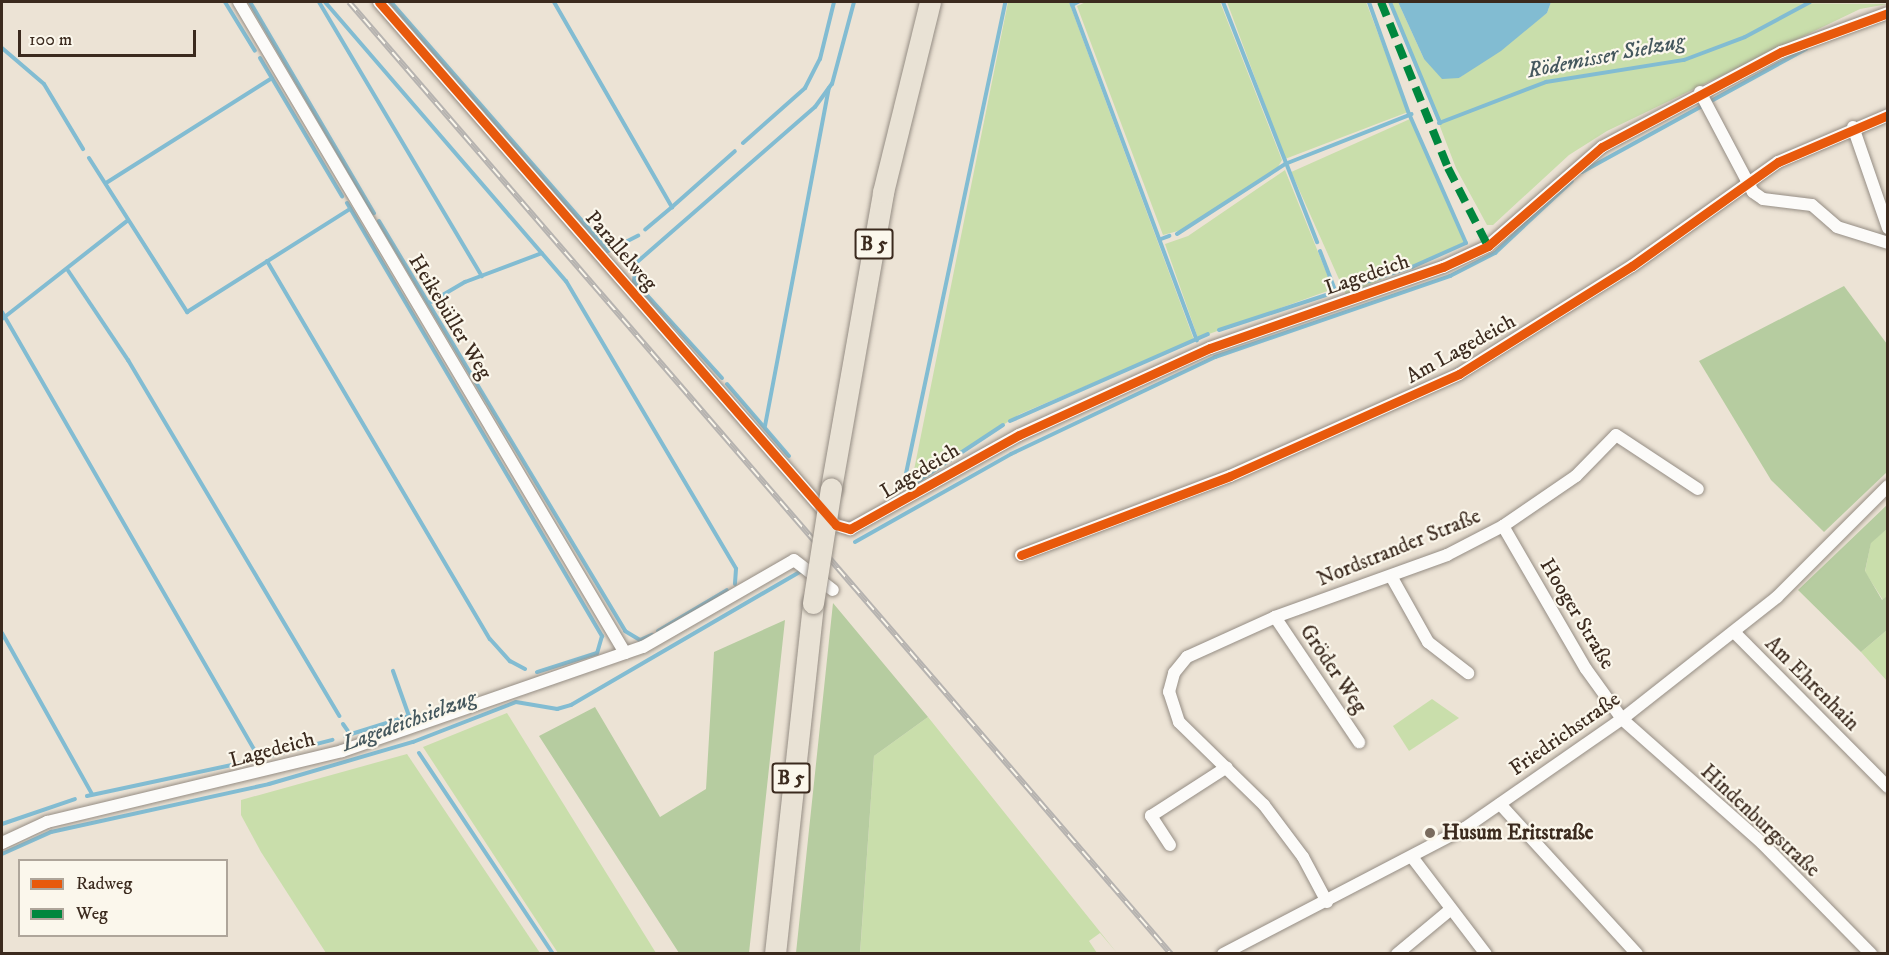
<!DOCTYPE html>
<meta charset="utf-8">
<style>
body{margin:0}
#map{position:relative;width:1889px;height:955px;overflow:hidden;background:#ece3d5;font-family:"IM FELL DW Pica",serif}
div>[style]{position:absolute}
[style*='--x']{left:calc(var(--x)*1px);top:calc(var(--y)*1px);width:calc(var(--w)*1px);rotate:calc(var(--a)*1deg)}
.green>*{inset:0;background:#c9deab;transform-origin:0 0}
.forest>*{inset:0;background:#b6cca0}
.water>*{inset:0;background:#82bcd2}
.stream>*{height:4px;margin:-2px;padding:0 2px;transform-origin:2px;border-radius:2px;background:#82bcd2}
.roads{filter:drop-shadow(0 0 2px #958d84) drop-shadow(0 0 2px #958d84)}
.minor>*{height:12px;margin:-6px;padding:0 6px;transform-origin:6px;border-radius:6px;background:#fcfbf9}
.trunk>*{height:21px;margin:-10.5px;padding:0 10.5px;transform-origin:10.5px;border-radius:10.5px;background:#e9e2d5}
.rail>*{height:6px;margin-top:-3px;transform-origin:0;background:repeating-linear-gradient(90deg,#fbf7ec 0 11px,#b6b3b0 0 22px);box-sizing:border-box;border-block:2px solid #b6b3b0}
.bridges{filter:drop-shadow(0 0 2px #958d84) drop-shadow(0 0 2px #958d84)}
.trunk-bridge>*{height:21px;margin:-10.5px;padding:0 10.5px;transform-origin:10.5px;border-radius:10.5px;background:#e9e2d5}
.quiet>*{height:8px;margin-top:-4px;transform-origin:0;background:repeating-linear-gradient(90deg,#00873e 0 15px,transparent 0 23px)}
.cycleway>*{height:9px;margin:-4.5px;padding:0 4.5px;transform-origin:4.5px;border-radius:4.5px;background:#e8590c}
.dots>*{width:16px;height:16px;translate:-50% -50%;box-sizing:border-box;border:3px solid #fbf7ec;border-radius:50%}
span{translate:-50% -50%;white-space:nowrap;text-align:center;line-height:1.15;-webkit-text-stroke:4.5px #fbf7ec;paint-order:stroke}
.shield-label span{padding:2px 4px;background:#fbf7ec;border:2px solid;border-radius:4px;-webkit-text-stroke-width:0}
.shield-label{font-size:20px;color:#3b2a1e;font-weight:700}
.street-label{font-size:21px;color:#3b2a1e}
.poi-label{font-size:21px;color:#3b2a1e;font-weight:700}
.left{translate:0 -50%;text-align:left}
.water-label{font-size:22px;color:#44575d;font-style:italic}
.frame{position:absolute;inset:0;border:3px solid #3b2a1e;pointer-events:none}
.legend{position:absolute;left:18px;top:859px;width:210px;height:78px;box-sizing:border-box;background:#fbf7ec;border:2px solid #aea59a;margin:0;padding:8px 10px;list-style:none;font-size:18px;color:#3b2a1e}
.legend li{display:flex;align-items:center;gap:12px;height:30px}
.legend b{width:30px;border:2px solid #aea59a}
.scale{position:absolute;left:18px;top:30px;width:178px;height:27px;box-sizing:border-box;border:3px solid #3b2a1e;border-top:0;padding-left:8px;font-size:18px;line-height:21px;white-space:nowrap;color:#3b2a1e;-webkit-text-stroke:4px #fbf7ec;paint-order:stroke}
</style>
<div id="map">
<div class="green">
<i style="clip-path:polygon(1008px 2px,1069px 2px,1194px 340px,1020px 414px,911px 485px)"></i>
<i style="clip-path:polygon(1086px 2px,1220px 2px,1282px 160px,1278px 167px,1189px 228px,1163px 235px,1077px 6px)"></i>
<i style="clip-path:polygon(1227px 2px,1366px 2px,1408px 112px,1285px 159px)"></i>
<i style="clip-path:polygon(1392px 2px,1398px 2px,1424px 59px,1459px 78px,1547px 13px,1551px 2px,1888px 4px,1860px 9px,1607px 131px,1569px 155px,1493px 225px,1487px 225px,1456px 168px)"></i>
<i style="left:1410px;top:119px;width:135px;height:130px;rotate:66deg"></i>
<i style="clip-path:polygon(1285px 170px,1333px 289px,1198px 338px,1165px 244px,1188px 236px)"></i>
<i style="clip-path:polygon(1887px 529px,1887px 596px,1883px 600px,1865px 572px,1871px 542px)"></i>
<i style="clip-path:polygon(1887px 630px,1887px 681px,1861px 652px)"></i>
<i style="clip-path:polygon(1432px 699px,1459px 718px,1409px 751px,1393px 726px)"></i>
<i style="clip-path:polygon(507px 713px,656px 953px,558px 953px,423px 747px)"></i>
<i style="clip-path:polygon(928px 717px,1117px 953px,1100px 933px,1089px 941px,1097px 953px,860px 954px,874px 756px)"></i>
<i style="clip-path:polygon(407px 754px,540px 953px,326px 953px,261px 852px,241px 815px,241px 800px)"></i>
</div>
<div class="forest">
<i style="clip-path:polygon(1844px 286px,1887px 344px,1887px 472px,1824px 532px,1771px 480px,1699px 361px)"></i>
<i style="clip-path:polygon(1887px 505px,1887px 529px,1871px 543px,1865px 571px,1882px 600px,1887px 596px,1887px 630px,1861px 652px,1798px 590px)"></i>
<i style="clip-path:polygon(833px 603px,928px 717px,874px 756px,860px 953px,796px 953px)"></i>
<i style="clip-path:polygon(785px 620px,749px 953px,679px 953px,539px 736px,595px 707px,660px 817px,706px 789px,714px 652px)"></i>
</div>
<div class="water">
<i style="clip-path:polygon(1398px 2px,1551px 2px,1547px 13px,1501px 51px,1459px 78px,1442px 79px,1424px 59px)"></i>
</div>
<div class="stream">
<i style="--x:225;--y:2;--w:57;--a:58.5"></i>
<i style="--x:250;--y:2;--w:245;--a:59.6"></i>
<i style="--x:319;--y:2;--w:319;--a:59.3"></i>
<i style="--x:325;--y:2;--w:369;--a:49.2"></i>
<i style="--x:566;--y:281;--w:334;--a:59.4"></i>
<i style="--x:736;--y:569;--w:15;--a:94"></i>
<i style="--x:391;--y:2;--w:330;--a:48.9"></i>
<i style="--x:608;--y:251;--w:34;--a:-27"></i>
<i style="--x:554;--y:2;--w:237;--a:60.1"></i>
<i style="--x:672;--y:207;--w:35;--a:140"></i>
<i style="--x:1071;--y:2;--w:361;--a:69.6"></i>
<i style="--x:1223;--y:2;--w:258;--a:68.6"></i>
<i style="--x:1390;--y:2;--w:131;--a:67.5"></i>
<i style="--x:1072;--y:5;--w:7;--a:-27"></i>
<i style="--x:2;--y:48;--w:55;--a:40.6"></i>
<i style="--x:44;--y:84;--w:76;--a:59"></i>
<i style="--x:260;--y:58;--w:161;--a:59.3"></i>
<i style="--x:1439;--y:123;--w:115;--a:-21"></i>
<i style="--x:1546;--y:82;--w:140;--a:-9.1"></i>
<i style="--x:1684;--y:60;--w:65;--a:-20.7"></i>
<i style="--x:1745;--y:37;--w:74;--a:-28.3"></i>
<i style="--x:743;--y:143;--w:83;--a:-41.6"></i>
<i style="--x:805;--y:88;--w:33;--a:-63"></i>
<i style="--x:820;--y:59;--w:59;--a:-76.2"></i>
<i style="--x:89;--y:158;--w:183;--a:57.5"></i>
<i style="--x:187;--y:312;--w:193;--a:-32.3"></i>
<i style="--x:1582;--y:172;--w:256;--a:-28.8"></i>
<i style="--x:106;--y:183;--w:196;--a:-32.3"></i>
<i style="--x:347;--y:203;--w:503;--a:59.51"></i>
<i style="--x:602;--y:636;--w:18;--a:106"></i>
<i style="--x:597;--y:653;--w:63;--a:162.4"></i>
<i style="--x:672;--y:207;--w:84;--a:-41.6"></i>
<i style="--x:379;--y:221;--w:478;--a:59"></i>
<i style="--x:625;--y:631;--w:17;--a:31"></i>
<i style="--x:640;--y:640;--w:13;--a:-23"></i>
<i style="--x:1177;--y:234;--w:129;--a:-32.9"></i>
<i style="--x:1285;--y:164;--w:136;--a:-21.5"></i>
<i style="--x:1161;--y:239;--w:9;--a:-21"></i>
<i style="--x:1320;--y:251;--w:42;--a:69"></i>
<i style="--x:267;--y:261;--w:439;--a:59.5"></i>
<i style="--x:490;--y:639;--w:30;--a:48"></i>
<i style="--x:510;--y:661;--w:17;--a:28"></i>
<i style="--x:67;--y:269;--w:110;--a:56.2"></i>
<i style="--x:128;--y:360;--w:414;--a:59.3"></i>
<i style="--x:429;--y:303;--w:42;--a:-30.3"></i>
<i style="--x:465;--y:282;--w:82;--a:-20.6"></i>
<i style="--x:2;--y:312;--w:515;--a:60.05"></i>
<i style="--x:2;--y:319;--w:159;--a:-38.1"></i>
<i style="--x:1219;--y:330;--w:203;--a:-18.1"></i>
<i style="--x:1412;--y:267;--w:59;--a:-24"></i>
<i style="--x:1466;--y:243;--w:141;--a:-113.8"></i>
<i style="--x:1409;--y:114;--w:119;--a:-109.7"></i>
<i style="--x:722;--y:378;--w:131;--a:-132.2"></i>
<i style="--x:634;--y:281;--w:18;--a:-84"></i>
<i style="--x:636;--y:263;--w:237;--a:-41.1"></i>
<i style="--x:815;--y:107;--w:29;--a:-54"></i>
<i style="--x:832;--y:84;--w:85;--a:-75"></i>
<i style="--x:727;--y:384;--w:95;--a:49.3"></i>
<i style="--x:1010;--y:421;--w:216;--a:-23.7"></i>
<i style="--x:1003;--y:425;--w:109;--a:146.6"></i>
<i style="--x:912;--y:485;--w:8;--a:-166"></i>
<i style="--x:904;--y:483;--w:491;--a:-78.1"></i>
<i style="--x:765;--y:426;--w:344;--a:-79.3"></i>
<i style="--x:855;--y:542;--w:179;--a:-29.4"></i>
<i style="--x:1011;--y:454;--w:226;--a:-25.4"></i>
<i style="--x:1215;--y:357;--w:249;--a:-19"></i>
<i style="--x:1450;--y:276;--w:51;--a:-27.1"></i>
<i style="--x:1495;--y:253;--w:105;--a:-43.1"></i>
<i style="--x:658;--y:631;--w:80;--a:-30.7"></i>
<i style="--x:2;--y:633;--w:184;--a:60.8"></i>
<i style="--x:343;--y:724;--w:12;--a:55"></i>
<i style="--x:345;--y:736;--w:67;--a:-17.4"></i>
<i style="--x:409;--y:716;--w:48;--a:-109.6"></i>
<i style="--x:419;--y:753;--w:242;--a:56.3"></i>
<i style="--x:254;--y:760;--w:81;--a:-14.4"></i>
<i style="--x:87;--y:796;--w:162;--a:-12.1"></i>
<i style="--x:2;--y:824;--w:77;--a:-18.9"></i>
<i style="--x:2;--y:854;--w:54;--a:-24.2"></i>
<i style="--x:51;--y:832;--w:223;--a:-12.4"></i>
<i style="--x:269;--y:784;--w:150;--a:-16.3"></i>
<i style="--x:413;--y:742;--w:110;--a:-21.2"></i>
<i style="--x:516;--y:702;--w:42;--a:9.7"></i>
<i style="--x:557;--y:709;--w:15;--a:-16"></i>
<i style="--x:571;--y:705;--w:268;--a:-30.2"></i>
</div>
<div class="roads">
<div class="minor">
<i style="--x:239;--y:2;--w:757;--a:59.33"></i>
<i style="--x:379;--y:2;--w:695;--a:48.85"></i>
<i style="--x:836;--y:525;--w:15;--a:16"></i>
<i style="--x:850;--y:529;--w:193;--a:-29.1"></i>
<i style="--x:1019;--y:435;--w:210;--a:-24.5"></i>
<i style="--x:1210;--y:348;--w:247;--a:-19.2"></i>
<i style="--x:1443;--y:267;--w:50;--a:-25"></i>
<i style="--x:1488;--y:246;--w:151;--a:-41"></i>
<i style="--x:1602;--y:147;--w:203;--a:-28"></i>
<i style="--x:1781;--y:52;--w:114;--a:-20"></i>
<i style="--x:1700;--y:92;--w:113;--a:62.1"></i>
<i style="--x:1753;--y:192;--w:12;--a:35"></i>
<i style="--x:1763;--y:199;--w:49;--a:7"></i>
<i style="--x:1812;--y:205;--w:33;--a:41"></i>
<i style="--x:1837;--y:227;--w:53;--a:17.4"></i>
<i style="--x:1853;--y:127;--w:107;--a:70.9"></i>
<i style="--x:1503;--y:526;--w:165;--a:59.9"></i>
<i style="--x:1586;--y:669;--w:62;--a:54.2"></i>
<i style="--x:1622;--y:719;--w:187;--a:41.5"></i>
<i style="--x:1762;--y:843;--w:156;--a:45.5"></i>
<i style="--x:1021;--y:555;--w:223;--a:-20.7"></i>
<i style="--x:1230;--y:476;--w:251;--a:-24"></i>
<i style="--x:1459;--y:374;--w:204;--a:-32"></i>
<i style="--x:1632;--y:266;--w:179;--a:-35.5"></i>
<i style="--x:1778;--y:162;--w:120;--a:-23.1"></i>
<i style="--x:1391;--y:576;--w:76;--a:60.7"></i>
<i style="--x:1428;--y:642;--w:51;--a:37.8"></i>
<i style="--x:1275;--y:617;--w:151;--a:56.1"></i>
<i style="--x:1735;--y:633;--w:217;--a:45.2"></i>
<i style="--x:1500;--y:804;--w:203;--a:47.6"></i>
<i style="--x:2;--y:843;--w:50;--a:-25"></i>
<i style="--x:47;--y:822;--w:303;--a:-13.5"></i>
<i style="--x:342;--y:751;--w:318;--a:-19.1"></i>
<i style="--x:643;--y:647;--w:174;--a:-29.9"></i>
<i style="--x:794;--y:560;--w:49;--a:37.6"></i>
<i style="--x:1170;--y:845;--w:35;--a:-123"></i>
<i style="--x:1151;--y:816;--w:90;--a:-32.8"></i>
<i style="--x:1412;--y:857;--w:122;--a:52.7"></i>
<i style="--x:1327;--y:902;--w:51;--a:-118.1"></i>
<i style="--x:1303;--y:857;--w:65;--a:-126.9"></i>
<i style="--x:1264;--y:805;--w:119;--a:-135.7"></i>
<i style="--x:1179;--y:722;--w:32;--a:-108"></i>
<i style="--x:1169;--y:692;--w:20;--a:-75"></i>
<i style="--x:1174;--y:673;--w:21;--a:-51"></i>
<i style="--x:1187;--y:657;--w:97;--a:-24.4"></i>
<i style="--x:1275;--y:617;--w:183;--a:-19.8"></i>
<i style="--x:1447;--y:555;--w:63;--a:-27.4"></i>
<i style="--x:1503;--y:526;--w:88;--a:-34.4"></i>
<i style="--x:1576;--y:476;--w:57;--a:-45.7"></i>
<i style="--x:1616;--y:435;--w:98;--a:33.4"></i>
<i style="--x:1223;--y:954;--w:273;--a:-27.5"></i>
<i style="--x:1465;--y:828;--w:191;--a:-34.8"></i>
<i style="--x:1622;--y:719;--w:197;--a:-38.2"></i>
<i style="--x:1777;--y:597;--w:157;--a:-45"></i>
<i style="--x:1397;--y:954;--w:69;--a:-39.7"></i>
</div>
<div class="trunk">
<i style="--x:831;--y:488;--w:301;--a:-80"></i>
<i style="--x:883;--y:192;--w:196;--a:-76.1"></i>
<i style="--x:775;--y:954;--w:353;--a:-83.8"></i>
</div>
</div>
<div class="rail">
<i style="--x:349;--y:2;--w:1258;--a:49.19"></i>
</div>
<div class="bridges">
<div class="trunk-bridge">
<i style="--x:813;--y:603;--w:116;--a:-81.1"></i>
</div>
</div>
<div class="quiet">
<i style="--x:1381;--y:2;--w:179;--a:68"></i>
<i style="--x:1448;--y:168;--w:88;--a:62.9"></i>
</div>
<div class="cycleway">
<i style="--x:379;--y:2;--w:695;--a:48.85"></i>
<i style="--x:836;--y:525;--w:15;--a:16"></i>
<i style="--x:850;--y:529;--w:193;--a:-29.1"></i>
<i style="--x:1019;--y:435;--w:210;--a:-24.5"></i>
<i style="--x:1210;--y:348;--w:247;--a:-19.2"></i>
<i style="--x:1443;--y:267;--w:50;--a:-25"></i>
<i style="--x:1488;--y:246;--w:151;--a:-41"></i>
<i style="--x:1602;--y:147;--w:203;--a:-28"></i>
<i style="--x:1781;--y:52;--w:114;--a:-20"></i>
<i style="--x:1021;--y:555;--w:223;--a:-20.7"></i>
<i style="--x:1230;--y:476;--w:251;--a:-24"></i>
<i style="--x:1459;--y:374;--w:204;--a:-32"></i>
<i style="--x:1632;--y:266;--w:179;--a:-35.5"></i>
<i style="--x:1778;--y:162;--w:120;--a:-23.1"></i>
</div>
<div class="dots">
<i style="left:1430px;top:833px;background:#796b5e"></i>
</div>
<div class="shield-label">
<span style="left:874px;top:244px">B 5</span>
<span style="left:791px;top:778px">B 5</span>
</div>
<div class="street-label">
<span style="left:621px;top:251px;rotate:49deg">Parallelweg</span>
<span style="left:1367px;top:275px;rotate:-19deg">Lagedeich</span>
<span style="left:450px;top:317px;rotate:59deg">Heikebüller Weg</span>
<span style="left:1461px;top:349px;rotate:-29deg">Am Lagedeich</span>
<span style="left:920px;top:471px;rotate:-31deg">Lagedeich</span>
<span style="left:1399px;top:548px;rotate:-22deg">Nordstrander Straße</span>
<span style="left:1577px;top:614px;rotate:59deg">Hooger Straße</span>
<span style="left:1333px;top:669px;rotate:56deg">Gröder Weg</span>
<span style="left:1812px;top:684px;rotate:45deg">Am Ehrenhain</span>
<span style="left:1565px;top:734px;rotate:-35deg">Friedrichstraße</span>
<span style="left:272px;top:750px;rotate:-15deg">Lagedeich</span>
<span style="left:1760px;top:821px;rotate:43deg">Hindenburgstraße</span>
</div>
<div class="poi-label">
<span class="left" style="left:1442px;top:833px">Husum Eritstraße</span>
</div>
<div class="water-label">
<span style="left:1606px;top:56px;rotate:-11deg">Rödemisser Sielzug</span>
<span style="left:409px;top:721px;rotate:-20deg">Lagedeichsielzug</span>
</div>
<div class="frame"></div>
<ul class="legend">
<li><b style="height:8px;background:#e8590c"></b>Radweg</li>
<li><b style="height:8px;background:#00873e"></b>Weg</li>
</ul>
<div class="scale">100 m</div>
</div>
